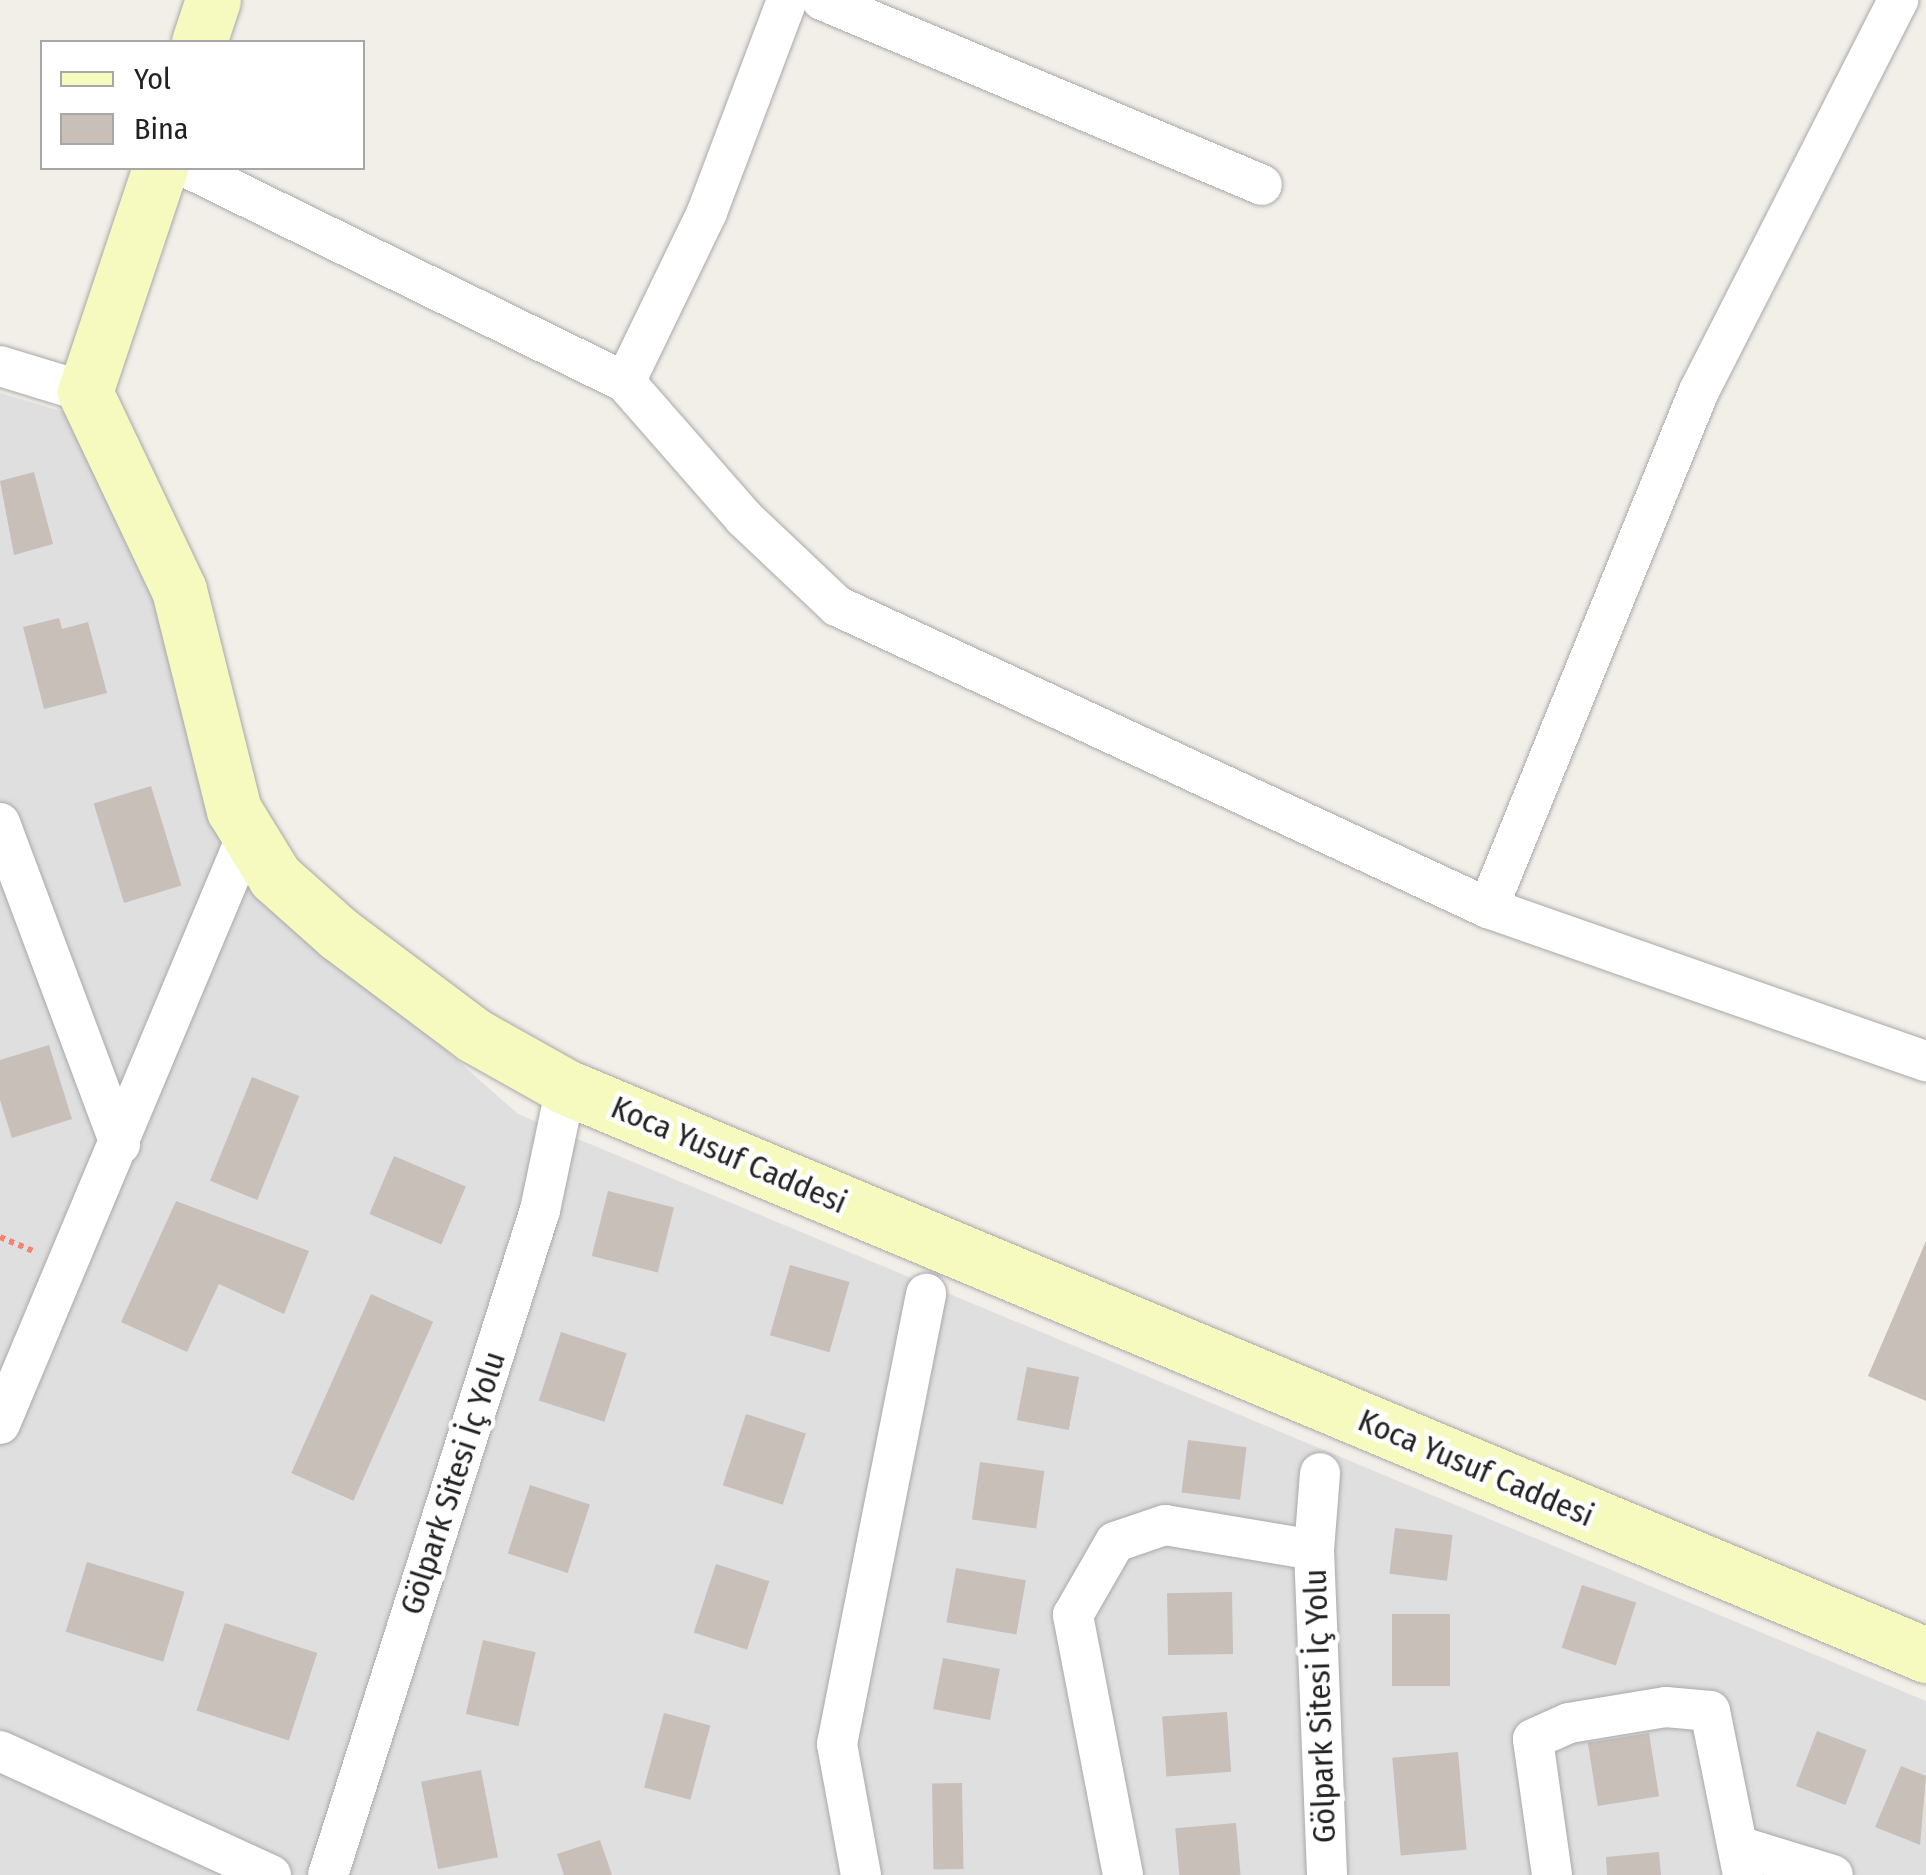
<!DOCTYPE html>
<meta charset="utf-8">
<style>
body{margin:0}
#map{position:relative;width:1926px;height:1875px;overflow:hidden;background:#f2efe9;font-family:"Fira Sans Condensed",sans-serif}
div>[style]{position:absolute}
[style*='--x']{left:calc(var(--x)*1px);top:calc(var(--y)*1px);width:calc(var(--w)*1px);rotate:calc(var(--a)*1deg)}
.residential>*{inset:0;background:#e0dfdf}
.building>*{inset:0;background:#c7bfb8;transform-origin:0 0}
.path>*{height:6px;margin-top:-3px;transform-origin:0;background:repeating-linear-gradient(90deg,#fa8072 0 5px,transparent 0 10px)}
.roads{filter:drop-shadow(0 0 2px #a9a9a9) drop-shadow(0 0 2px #a9a9a9)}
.street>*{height:40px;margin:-20px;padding:0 20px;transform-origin:20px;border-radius:20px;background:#fff}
.secondary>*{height:55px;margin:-27.5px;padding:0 27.5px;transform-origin:27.5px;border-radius:27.5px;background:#f7fabf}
span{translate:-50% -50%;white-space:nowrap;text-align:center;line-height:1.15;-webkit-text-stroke:9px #fff;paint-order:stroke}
.street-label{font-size:32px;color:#222}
.legend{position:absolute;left:40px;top:40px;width:325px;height:130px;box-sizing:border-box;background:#fff;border:2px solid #a7a7a7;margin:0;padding:12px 18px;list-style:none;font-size:30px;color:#222}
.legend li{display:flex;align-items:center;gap:20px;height:50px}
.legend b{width:50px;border:2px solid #a7a7a7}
</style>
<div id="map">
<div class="residential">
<i style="clip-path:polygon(0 393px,68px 413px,308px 928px,518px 1114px,1926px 1701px,1926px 1875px,0 1875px)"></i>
</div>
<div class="building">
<i style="clip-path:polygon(34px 472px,53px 544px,14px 555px,0 481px)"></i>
<i style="clip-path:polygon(59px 618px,62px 629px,88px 622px,107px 693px,44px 709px,23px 627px)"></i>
<i style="left:151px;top:786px;width:104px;height:60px;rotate:73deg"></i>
<i style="clip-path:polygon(49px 1045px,72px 1119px,12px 1138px,0 1100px,0 1060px)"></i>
<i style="left:252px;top:1077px;width:51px;height:112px;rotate:22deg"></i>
<i style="left:394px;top:1156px;width:78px;height:63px;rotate:23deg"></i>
<i style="left:608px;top:1191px;width:68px;height:67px;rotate:14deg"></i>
<i style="clip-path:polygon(176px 1201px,309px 1251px,284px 1314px,219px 1284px,187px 1352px,121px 1322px)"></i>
<i style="clip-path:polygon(1926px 1241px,1926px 1401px,1868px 1376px)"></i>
<i style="left:790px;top:1265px;width:62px;height:73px;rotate:16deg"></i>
<i style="left:371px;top:1294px;width:68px;height:196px;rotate:24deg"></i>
<i style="left:561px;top:1332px;width:69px;height:72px;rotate:18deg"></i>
<i style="left:1027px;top:1367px;width:53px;height:54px;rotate:11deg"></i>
<i style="left:746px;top:1414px;width:63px;height:75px;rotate:18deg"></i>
<i style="left:1188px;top:1440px;width:59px;height:53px;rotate:7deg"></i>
<i style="left:980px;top:1462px;width:65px;height:58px;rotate:8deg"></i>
<i style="left:530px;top:1485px;width:63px;height:72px;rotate:18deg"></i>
<i style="left:1395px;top:1528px;width:58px;height:46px;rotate:7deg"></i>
<i style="left:87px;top:1562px;width:102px;height:73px;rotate:17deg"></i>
<i style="left:716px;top:1564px;width:56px;height:72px;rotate:18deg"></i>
<i style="left:956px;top:1568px;width:71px;height:55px;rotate:10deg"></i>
<i style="left:1582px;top:1585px;width:57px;height:66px;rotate:18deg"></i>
<i style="left:1232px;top:1592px;width:62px;height:65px;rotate:89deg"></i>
<i style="left:1392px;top:1614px;width:58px;height:72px"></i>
<i style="left:225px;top:1623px;width:97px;height:92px;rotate:18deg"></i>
<i style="left:483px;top:1640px;width:54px;height:76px;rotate:13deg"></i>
<i style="left:943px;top:1658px;width:58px;height:52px;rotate:11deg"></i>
<i style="left:1227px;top:1712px;width:60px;height:65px;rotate:86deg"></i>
<i style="left:664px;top:1713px;width:48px;height:77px;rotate:15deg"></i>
<i style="left:1817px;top:1731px;width:53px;height:59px;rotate:21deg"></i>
<i style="left:1649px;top:1733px;width:64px;height:62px;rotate:81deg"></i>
<i style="left:1458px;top:1752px;width:98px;height:66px;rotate:85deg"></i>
<i style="clip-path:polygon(1901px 1766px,1926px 1776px,1920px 1845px,1875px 1827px)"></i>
<i style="left:481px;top:1770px;width:89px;height:61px;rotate:79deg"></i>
<i style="left:962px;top:1783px;width:86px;height:30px;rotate:89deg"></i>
<i style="left:1236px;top:1823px;width:52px;height:61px;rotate:85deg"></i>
<i style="clip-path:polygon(600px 1840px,612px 1875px,564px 1875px,557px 1854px)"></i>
<i style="clip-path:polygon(1659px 1852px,1661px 1875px,1607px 1875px,1606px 1857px)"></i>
</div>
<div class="path">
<i style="--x:0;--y:1237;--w:38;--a:23"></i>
</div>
<div class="roads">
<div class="street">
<i style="--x:822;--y:0;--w:477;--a:22.8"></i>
<i style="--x:188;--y:168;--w:487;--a:26.1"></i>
<i style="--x:625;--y:382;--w:181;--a:48.8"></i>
<i style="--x:744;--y:518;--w:128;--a:43.4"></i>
<i style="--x:837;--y:606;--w:718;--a:24.89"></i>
<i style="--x:1488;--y:908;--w:464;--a:19.3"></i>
<i style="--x:0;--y:366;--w:89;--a:17"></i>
<i style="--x:625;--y:382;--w:189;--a:-64.2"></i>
<i style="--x:707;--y:212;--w:227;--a:-69.3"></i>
<i style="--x:0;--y:823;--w:343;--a:69.5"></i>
<i style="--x:1488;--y:908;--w:558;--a:-67.8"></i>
<i style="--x:1699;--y:391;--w:439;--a:-63"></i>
<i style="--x:0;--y:1424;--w:641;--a:-67.24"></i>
<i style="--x:1314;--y:1550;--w:77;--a:-85.5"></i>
<i style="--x:0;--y:1751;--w:298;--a:24.6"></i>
<i style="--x:1738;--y:1846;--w:99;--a:17"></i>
<i style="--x:328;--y:1875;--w:698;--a:-72.32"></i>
<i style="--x:540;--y:1210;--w:126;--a:-78.1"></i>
<i style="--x:861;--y:1875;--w:133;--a:-100.4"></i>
<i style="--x:837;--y:1744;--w:459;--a:-78.8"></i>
<i style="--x:1123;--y:1875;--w:265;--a:-100.9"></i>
<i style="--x:1073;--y:1615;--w:84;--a:-60.1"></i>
<i style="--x:1115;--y:1542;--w:53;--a:-18.8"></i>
<i style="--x:1165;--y:1525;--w:151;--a:9.5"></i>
<i style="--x:1314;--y:1550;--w:325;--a:87.7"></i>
<i style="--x:1552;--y:1875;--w:137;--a:-98"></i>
<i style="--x:1533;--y:1739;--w:39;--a:-24"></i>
<i style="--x:1569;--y:1723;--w:98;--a:-9.4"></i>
<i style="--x:1666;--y:1707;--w:44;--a:5.2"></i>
<i style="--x:1710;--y:1711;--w:167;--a:78.6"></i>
</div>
<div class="secondary">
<i style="--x:199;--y:42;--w:44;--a:-71.6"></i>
<i style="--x:160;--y:168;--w:236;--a:108.5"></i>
<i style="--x:85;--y:392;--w:219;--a:64.6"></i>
<i style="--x:179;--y:590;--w:227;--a:76"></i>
<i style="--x:234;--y:810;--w:79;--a:58.5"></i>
<i style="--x:275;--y:877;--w:86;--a:41.7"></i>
<i style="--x:339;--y:934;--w:170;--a:36.9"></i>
<i style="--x:475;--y:1036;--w:104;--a:29.3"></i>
<i style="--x:566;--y:1087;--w:1474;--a:22.67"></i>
</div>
</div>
<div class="street-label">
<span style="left:729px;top:1155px;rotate:23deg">Koca Yusuf Caddesi</span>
<span style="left:1476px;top:1468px;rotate:23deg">Koca Yusuf Caddesi</span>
<span style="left:453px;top:1483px;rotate:-72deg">Gölpark Sitesi İç Yolu</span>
<span style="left:1320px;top:1706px;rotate:-92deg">Gölpark Sitesi İç Yolu</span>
</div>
<ul class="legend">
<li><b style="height:12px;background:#f7fabf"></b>Yol</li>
<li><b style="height:28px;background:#c7bfb8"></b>Bina</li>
</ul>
</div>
